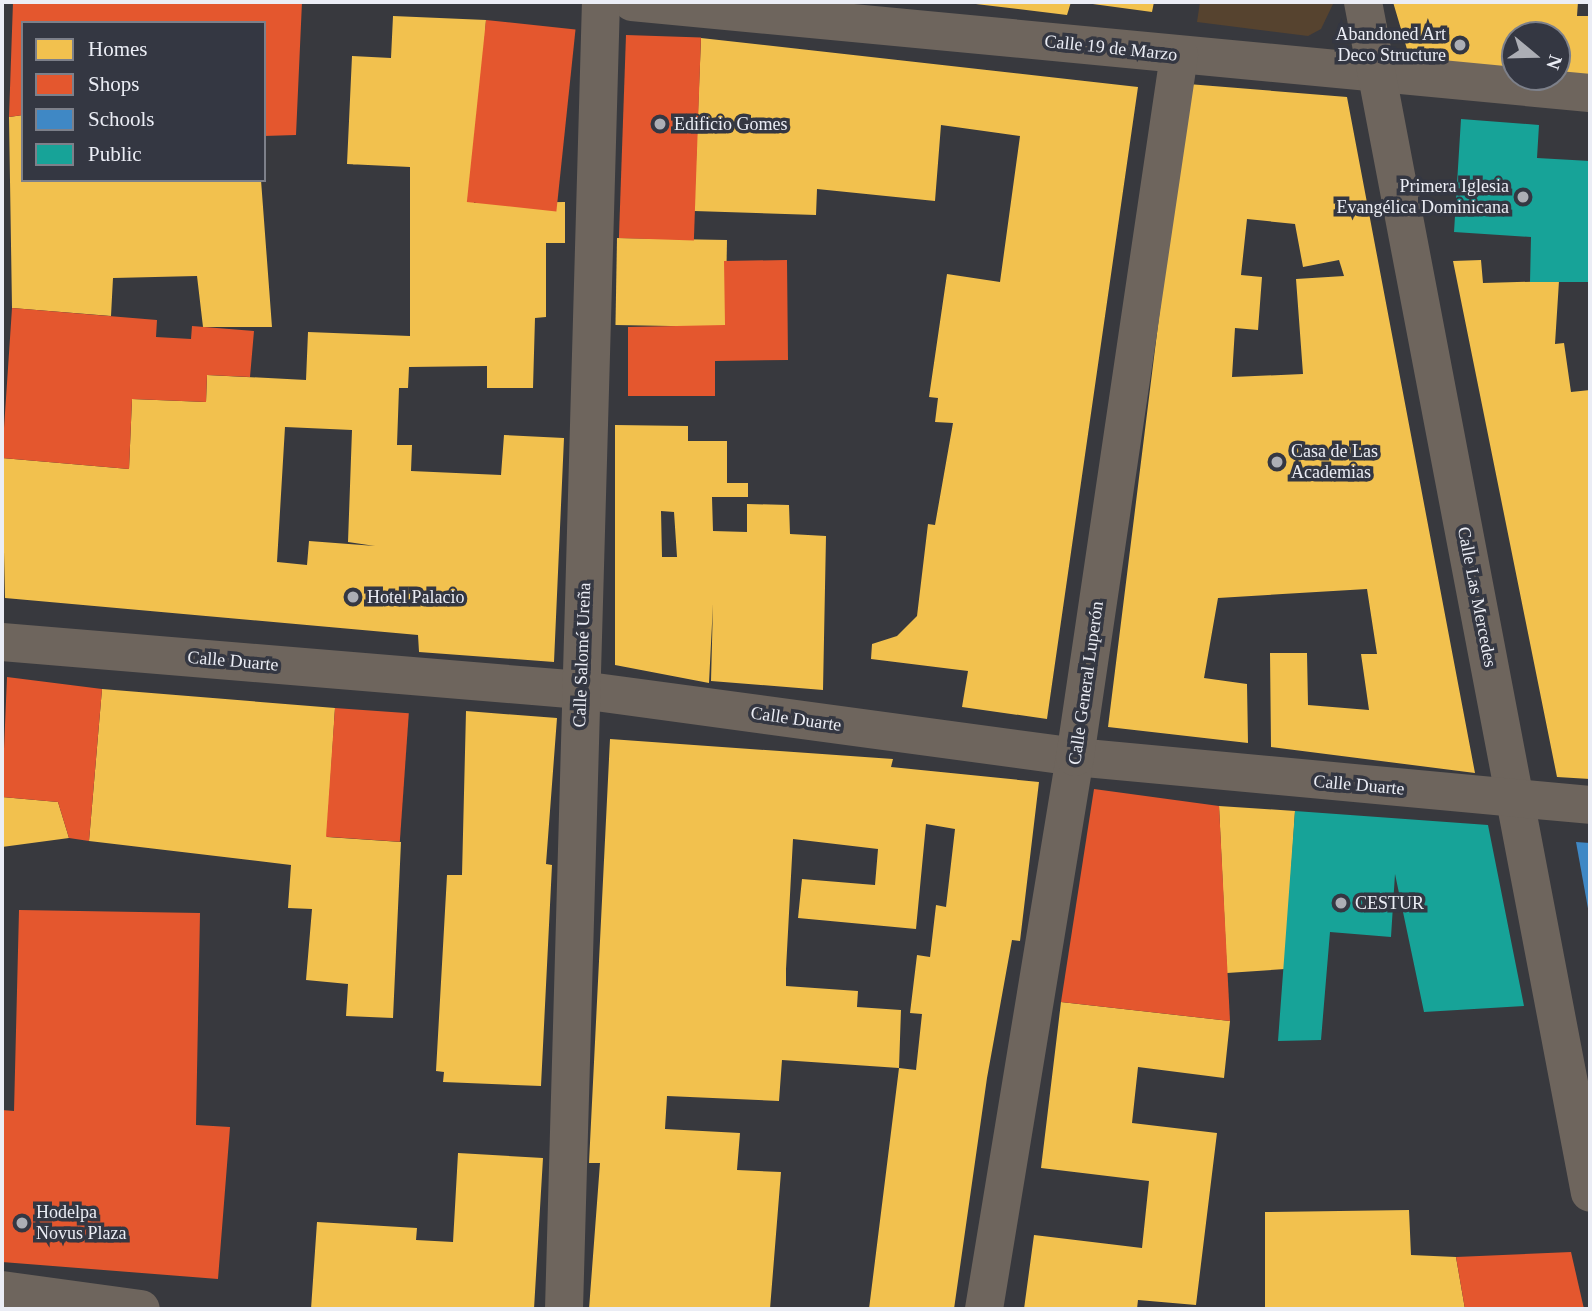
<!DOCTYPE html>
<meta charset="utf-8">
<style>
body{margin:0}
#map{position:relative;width:1592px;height:1311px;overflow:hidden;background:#38393e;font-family:"Times New Roman",serif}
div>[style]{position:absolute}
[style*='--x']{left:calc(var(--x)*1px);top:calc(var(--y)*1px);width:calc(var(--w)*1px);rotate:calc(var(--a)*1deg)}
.green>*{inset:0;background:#56432f}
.homes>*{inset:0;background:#f2c14e;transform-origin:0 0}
.shops>*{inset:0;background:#e4572e;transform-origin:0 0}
.schools>*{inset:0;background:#3f88c5}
.public>*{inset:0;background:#17a398}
.minor>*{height:38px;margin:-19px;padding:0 19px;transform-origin:19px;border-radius:19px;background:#6e655d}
.dots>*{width:19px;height:19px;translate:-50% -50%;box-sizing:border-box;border:4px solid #343742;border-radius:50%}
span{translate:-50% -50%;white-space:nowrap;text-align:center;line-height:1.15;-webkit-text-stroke:7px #343742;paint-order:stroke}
.poi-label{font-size:18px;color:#ebedf5}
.right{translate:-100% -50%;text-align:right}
.left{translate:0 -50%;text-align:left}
.street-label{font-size:18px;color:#ebedf5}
.frame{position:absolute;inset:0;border:4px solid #ebedf5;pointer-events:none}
.legend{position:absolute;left:21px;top:21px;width:245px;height:161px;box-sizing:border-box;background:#343742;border:2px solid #7d808a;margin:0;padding:9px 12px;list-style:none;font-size:21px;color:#ebedf5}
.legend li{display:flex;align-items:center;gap:14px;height:35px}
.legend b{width:35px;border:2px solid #7d808a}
.north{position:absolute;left:1501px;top:21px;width:70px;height:70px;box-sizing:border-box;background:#343742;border:2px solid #7d808a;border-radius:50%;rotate:109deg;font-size:19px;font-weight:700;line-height:28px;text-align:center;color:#ebedf5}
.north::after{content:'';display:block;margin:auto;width:24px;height:32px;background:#acaeb5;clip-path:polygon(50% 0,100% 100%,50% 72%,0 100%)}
</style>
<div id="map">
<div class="green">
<i style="clip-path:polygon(1200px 2px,1334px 2px,1321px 29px,1308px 36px,1197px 22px)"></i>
</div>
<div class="homes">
<i style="clip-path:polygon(959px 2px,1071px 2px,1067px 15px)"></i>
<i style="clip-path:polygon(1078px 2px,1154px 2px,1152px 12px)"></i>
<i style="clip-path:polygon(1393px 2px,1578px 2px,1577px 16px,1590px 16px,1590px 77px,1557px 76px,1557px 35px,1515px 35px,1515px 74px,1423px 70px,1418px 56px,1409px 56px)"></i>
<i style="clip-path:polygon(evenodd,393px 16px,486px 20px,474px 203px,565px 202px,565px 243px,546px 243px,546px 317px,535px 318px,533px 388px,487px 388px,487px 366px,409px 367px,408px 388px,399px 388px,397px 445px,412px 445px,411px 471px,501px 475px,504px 435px,564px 438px,554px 662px,419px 652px,418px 635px,5px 598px,2px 458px,129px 469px,132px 399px,206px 402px,207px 375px,306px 380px,308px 332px,410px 336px,410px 167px,347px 164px,352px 56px,391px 58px,393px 16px,285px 427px,352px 430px,348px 542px,375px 546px,309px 541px,307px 565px,277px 562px,285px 427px)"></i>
<i style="clip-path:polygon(701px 38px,1138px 87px,1047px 719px,962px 707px,968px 671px,871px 659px,872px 644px,897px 636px,917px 616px,928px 524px,935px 525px,953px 423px,935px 422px,938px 398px,929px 397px,947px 274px,1000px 282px,1020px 136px,941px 125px,935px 201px,817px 189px,816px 215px,694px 211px)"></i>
<i style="clip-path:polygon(evenodd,1188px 84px,1347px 97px,1475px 773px,1271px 747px,1270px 653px,1307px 653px,1308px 705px,1369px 710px,1361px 654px,1377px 654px,1367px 589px,1218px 598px,1204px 678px,1247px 684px,1248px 743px,1108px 727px,1188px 84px,1247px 219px,1295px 224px,1303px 267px,1339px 260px,1344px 276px,1296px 279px,1303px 374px,1232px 377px,1235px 328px,1258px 330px,1262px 277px,1241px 275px,1247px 219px)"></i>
<i style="clip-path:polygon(23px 115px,23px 180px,261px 180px,272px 327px,203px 327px,197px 276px,113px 278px,111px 316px,12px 308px,9px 117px)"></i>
<i style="left:617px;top:238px;width:110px;height:87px;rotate:1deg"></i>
<i style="clip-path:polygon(1481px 260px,1483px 283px,1559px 281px,1555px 344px,1564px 343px,1571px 392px,1590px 390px,1590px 779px,1557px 777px,1453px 261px)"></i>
<i style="clip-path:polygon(evenodd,615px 425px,688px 426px,688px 441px,727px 441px,727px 483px,748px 483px,748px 497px,712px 497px,713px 531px,747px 532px,747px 504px,789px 505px,790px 534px,826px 536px,823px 690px,711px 681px,713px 604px,709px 683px,615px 665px,615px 425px,661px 511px,674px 512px,677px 557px,662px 557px,661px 511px)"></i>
<i style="clip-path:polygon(102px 689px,335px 708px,327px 837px,401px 842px,393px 1018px,346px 1016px,348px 984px,306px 980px,312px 909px,288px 908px,291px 865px,89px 841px)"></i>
<i style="clip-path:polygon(466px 711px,557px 718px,546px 864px,552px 865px,541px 1086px,443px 1082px,444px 1072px,436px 1071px,447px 875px,462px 875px)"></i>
<i style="clip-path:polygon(evenodd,610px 739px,893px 759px,891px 767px,1039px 782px,1020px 941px,1012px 940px,987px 1078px,954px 1309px,869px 1309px,899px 1068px,782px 1060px,779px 1101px,667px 1096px,665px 1129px,740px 1133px,737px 1170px,781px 1172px,770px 1309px,589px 1309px,600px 1163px,589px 1163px,610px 739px,926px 824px,955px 829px,946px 907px,936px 905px,930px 957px,917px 955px,910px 1013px,922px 1014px,916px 1070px,899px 1068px,901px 1010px,857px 1007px,858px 991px,786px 986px,786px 969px,793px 839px,878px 849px,875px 885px,802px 879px,798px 918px,916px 929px,926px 824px)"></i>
<i style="clip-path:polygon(2px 797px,58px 802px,69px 838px,2px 847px)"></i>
<i style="clip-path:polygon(1219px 806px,1295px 811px,1285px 969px,1227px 973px)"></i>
<i style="clip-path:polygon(1061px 1002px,1230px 1021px,1224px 1078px,1138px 1067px,1132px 1123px,1217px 1133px,1196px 1305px,1138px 1300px,1137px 1309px,1024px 1309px,1034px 1235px,1142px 1248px,1149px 1181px,1041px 1168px)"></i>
<i style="clip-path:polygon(458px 1153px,543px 1158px,534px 1309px,311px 1309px,317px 1222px,417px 1228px,416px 1240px,453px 1242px)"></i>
<i style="clip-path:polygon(1409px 1210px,1411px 1255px,1456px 1257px,1465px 1309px,1265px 1309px,1265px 1212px)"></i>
</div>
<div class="shops">
<i style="clip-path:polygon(13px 2px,302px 2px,296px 135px,264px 136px,264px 23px,23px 23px,23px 115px,9px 117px)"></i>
<i style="left:486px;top:20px;width:90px;height:183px;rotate:6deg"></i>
<i style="left:626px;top:35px;width:75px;height:203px;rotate:2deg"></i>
<i style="clip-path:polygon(787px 260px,788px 360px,715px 361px,715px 396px,628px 396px,628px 327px,725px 325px,724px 261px)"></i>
<i style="clip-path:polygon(12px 308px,157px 320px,156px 337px,191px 339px,192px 326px,254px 331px,250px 377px,207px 375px,206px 402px,132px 399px,129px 469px,2px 458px)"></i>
<i style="clip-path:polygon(7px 677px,102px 689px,89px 841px,69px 838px,58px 802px,2px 797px)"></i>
<i style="left:335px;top:708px;width:74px;height:129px;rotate:4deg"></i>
<i style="clip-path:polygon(1094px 789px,1219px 806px,1230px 1021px,1061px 1002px)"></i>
<i style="clip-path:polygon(19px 910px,200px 913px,196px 1125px,230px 1127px,218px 1279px,2px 1262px,2px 1110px,14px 1111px)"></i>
<i style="clip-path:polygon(1571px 1252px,1584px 1309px,1465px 1309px,1456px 1257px)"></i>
</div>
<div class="schools">
<i style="clip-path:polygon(1576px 842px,1590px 843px,1590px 914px,1589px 914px)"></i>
</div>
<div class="public">
<i style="clip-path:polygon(1461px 119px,1539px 125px,1537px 158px,1590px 161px,1590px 282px,1530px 282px,1531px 237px,1454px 232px)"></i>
<i style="clip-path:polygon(1295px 811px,1488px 825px,1524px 1006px,1424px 1012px,1395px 874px,1391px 937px,1330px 932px,1321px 1040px,1278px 1041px)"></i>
</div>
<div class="minor">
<i style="--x:632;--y:2;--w:962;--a:5.43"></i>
<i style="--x:1363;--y:2;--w:1212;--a:79.21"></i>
<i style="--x:2;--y:642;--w:581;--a:4.74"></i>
<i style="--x:581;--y:690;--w:499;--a:7.7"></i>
<i style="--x:1075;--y:757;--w:517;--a:5.32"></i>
<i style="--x:2;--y:1290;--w:140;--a:7.8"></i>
<i style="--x:564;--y:1309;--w:1308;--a:-88.38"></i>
<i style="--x:984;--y:1309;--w:559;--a:-80.64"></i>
<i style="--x:1075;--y:757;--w:710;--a:-81.57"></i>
</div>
<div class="dots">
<i style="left:1460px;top:45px;background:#acaeb5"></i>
<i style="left:660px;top:124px;background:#acaeb5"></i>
<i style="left:1523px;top:197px;background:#acaeb5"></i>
<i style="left:1277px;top:462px;background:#acaeb5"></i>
<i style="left:353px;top:597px;background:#acaeb5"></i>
<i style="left:1341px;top:903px;background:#acaeb5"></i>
<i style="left:22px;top:1223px;background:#acaeb5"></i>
</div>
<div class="poi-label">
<span class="right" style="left:1446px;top:45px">Abandoned Art<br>Deco Structure</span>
<span class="left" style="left:674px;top:124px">Edificio Gomes</span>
<span class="right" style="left:1509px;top:197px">Primera Iglesia<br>Evangélica Dominicana</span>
<span class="left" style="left:1291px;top:462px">Casa de Las<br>Academias</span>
<span class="left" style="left:367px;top:597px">Hotel Palacio</span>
<span class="left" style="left:1355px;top:903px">CESTUR</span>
<span class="left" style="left:36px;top:1223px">Hodelpa<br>Novus Plaza</span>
</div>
<div class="street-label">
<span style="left:1111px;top:48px;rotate:6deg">Calle 19 de Marzo</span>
<span style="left:1477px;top:597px;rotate:79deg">Calle Las Mercedes</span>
<span style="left:582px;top:655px;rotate:-88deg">Calle Salomé Ureña</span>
<span style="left:233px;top:661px;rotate:5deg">Calle Duarte</span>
<span style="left:1086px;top:683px;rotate:-82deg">Calle General Luperón</span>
<span style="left:796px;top:719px;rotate:8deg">Calle Duarte</span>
<span style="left:1359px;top:785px;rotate:5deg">Calle Duarte</span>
</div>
<div class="frame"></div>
<ul class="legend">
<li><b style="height:19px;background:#f2c14e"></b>Homes</li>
<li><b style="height:19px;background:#e4572e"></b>Shops</li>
<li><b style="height:19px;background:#3f88c5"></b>Schools</li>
<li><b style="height:19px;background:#17a398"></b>Public</li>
</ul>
<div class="north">N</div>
</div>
